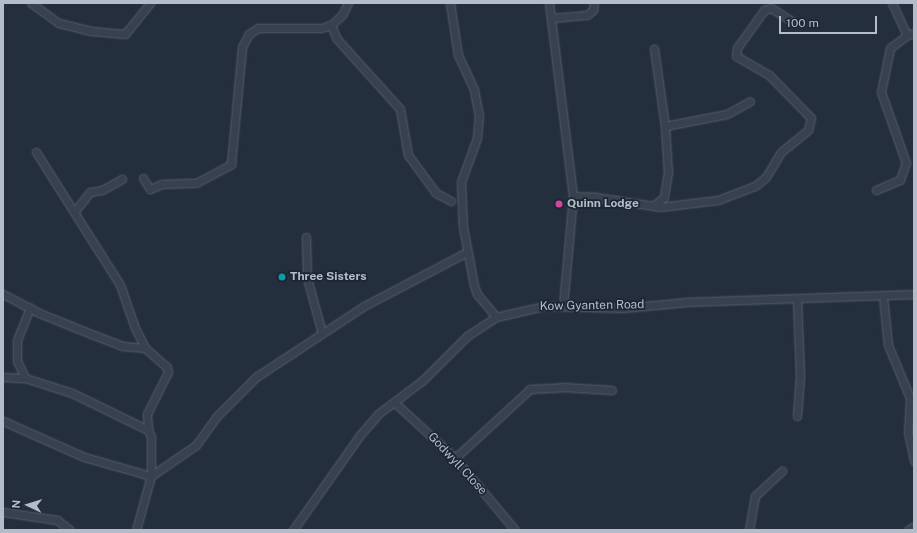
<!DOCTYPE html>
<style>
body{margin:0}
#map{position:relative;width:917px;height:533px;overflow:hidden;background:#242f3e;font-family:"Public Sans",sans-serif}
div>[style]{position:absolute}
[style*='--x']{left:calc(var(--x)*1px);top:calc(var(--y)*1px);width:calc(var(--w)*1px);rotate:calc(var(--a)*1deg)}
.roads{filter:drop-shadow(0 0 1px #565f6c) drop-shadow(0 0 1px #565f6c)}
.minor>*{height:7px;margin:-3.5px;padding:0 3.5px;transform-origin:3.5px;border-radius:3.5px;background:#38414e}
.dots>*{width:11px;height:11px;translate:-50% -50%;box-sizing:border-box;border:2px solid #1d2633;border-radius:50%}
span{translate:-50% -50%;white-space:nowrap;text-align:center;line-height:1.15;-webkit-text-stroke:3.5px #1d2633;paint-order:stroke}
.poi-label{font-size:12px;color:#b4bcc9;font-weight:700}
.left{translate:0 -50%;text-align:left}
.street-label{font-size:12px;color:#b4bcc9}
.frame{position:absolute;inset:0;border:4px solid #b4bcc9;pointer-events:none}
.north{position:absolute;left:8px;top:485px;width:40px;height:40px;-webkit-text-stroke:3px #1d2633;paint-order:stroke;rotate:274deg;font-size:11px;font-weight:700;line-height:16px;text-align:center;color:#b4bcc9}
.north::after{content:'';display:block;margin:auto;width:14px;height:18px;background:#b4bcc9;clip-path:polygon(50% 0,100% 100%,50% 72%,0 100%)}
.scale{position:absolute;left:779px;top:16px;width:98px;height:18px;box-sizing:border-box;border:2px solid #b4bcc9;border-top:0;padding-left:5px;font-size:12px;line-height:14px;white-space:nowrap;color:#b4bcc9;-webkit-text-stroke:3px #1d2633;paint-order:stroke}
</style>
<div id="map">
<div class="roads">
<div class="minor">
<i style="--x:31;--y:3;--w:34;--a:36"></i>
<i style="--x:59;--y:23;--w:33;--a:14"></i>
<i style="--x:91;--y:31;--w:34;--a:5"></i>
<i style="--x:125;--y:34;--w:40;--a:-51"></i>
<i style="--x:450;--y:3;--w:53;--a:81.3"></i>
<i style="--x:458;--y:55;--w:38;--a:65"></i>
<i style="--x:474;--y:90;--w:25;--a:79"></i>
<i style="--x:479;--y:115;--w:23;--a:95"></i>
<i style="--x:477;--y:138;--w:47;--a:110"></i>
<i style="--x:461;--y:182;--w:45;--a:87.5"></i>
<i style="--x:463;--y:227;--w:60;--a:79.4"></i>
<i style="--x:474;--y:286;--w:9;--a:69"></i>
<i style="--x:477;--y:294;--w:30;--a:50"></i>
<i style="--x:549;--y:3;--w:194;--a:82.9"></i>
<i style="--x:573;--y:196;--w:109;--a:95.2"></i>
<i style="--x:892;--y:3;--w:35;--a:65"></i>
<i style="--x:551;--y:18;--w:36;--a:-5"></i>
<i style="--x:587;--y:15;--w:8;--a:-40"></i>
<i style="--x:593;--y:10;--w:7;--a:-82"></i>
<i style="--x:331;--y:25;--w:15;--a:67"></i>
<i style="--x:337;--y:39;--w:94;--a:48"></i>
<i style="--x:400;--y:109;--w:47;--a:80.1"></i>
<i style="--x:408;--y:155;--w:47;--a:53.6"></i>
<i style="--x:436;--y:193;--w:17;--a:28"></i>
<i style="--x:665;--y:126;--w:63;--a:-11"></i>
<i style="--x:727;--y:114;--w:26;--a:-29"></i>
<i style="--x:36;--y:152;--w:157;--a:57.7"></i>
<i style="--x:120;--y:285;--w:46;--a:70.8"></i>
<i style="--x:135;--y:328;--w:22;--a:63"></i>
<i style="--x:145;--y:348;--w:29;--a:41"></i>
<i style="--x:167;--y:367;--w:5;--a:79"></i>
<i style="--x:168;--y:372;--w:47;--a:116.6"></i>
<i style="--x:147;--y:414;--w:16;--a:86"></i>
<i style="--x:143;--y:178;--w:13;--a:58"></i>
<i style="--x:150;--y:189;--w:13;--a:-23"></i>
<i style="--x:162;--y:184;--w:34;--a:-2"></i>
<i style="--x:196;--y:183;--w:40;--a:-28"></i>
<i style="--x:231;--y:164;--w:118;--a:-84.6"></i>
<i style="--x:242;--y:47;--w:15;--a:-62"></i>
<i style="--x:249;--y:34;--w:11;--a:-34"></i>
<i style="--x:258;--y:28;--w:63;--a:0"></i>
<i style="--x:321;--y:28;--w:10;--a:-17"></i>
<i style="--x:331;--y:25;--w:15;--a:-42"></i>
<i style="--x:342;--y:15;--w:13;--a:-63"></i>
<i style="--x:876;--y:190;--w:26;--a:-23"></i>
<i style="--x:900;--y:180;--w:18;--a:-71"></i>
<i style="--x:906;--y:163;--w:75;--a:-109.4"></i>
<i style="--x:881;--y:92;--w:45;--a:-78.4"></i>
<i style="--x:890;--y:48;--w:21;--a:-37"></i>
<i style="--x:907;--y:35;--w:7;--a:-16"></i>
<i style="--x:573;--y:196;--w:23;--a:2"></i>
<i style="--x:596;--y:197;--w:65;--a:8.9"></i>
<i style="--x:660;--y:207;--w:58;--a:-6.9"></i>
<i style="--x:718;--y:200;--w:40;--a:-21"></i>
<i style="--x:755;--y:186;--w:14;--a:-39"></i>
<i style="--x:766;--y:177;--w:29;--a:-59"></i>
<i style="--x:781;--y:152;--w:35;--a:-39"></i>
<i style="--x:808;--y:130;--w:12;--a:-76"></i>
<i style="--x:811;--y:118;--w:60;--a:-134.3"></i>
<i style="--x:769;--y:75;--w:38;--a:-150"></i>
<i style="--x:736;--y:56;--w:8;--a:-83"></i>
<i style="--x:737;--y:48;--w:47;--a:-54.6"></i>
<i style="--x:764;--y:10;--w:7;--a:-16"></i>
<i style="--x:771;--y:8;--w:25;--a:32"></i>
<i style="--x:653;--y:206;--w:14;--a:-39"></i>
<i style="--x:664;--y:197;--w:24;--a:-81"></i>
<i style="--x:668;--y:173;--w:47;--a:-93.7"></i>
<i style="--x:665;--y:126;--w:78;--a:-98.1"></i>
<i style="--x:75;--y:211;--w:24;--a:-52"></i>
<i style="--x:90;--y:192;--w:12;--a:-9"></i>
<i style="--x:102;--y:190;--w:23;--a:-29"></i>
<i style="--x:306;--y:237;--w:41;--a:88.6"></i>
<i style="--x:307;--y:278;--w:57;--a:74.7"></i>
<i style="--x:3;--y:294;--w:41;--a:27.8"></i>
<i style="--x:39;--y:313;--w:59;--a:21.8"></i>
<i style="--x:94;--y:335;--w:31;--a:21"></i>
<i style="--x:123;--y:346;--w:22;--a:5"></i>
<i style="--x:883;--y:296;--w:49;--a:84.2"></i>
<i style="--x:888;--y:345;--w:57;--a:67.5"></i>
<i style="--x:910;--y:398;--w:34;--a:93"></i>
<i style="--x:908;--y:432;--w:30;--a:78"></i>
<i style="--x:3;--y:377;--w:22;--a:3"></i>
<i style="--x:25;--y:378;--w:49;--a:17.7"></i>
<i style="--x:72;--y:393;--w:85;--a:26"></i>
<i style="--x:148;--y:430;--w:8;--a:67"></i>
<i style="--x:151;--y:437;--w:39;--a:90"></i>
<i style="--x:151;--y:476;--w:70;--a:-164.2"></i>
<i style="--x:84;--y:457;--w:89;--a:-156"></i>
<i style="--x:25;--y:378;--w:19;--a:-115"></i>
<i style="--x:17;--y:361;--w:21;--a:-90"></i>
<i style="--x:17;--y:340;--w:35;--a:-68"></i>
<i style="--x:394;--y:402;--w:83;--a:42.6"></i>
<i style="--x:455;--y:458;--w:94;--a:50.2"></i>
<i style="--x:797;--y:416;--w:40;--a:-85.7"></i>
<i style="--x:800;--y:376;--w:77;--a:-92.2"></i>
<i style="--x:455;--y:458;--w:102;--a:-42.6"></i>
<i style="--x:530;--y:389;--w:33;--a:-3"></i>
<i style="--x:563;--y:387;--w:49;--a:3.5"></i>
<i style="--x:3;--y:512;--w:55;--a:8.4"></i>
<i style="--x:57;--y:520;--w:16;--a:38"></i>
<i style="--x:136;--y:530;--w:56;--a:-74.5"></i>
<i style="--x:151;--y:476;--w:55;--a:-34.6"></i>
<i style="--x:196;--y:445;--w:34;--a:-54"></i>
<i style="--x:216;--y:417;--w:57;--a:-45"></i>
<i style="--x:256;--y:377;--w:129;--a:-33.3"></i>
<i style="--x:364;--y:306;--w:116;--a:-27.7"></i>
<i style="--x:293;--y:530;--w:116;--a:-54.8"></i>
<i style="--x:360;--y:435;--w:28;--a:-49"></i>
<i style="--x:378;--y:414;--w:56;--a:-37.1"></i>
<i style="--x:423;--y:380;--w:62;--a:-45"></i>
<i style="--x:467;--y:336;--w:35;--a:-33"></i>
<i style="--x:496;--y:317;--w:49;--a:-12.9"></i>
<i style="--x:544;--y:306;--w:79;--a:1.5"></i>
<i style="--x:623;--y:308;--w:64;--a:-5.4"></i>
<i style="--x:687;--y:302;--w:227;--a:-2"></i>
<i style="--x:749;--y:530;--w:35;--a:-80"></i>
<i style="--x:755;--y:496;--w:37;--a:-43"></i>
<i style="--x:908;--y:530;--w:7;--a:-34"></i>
</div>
</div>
<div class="dots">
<i style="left:559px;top:204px;background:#d1479c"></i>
<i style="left:282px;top:277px;background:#0f9aa8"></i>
</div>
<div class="poi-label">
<span class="left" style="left:567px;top:204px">Quinn Lodge</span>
<span class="left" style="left:290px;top:277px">Three Sisters</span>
</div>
<div class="street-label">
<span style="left:592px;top:306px;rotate:-1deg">Kow Gyanten Road</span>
<span style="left:457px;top:464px;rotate:47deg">Godwyll Close</span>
</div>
<div class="frame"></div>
<div class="north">N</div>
<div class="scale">100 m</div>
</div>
